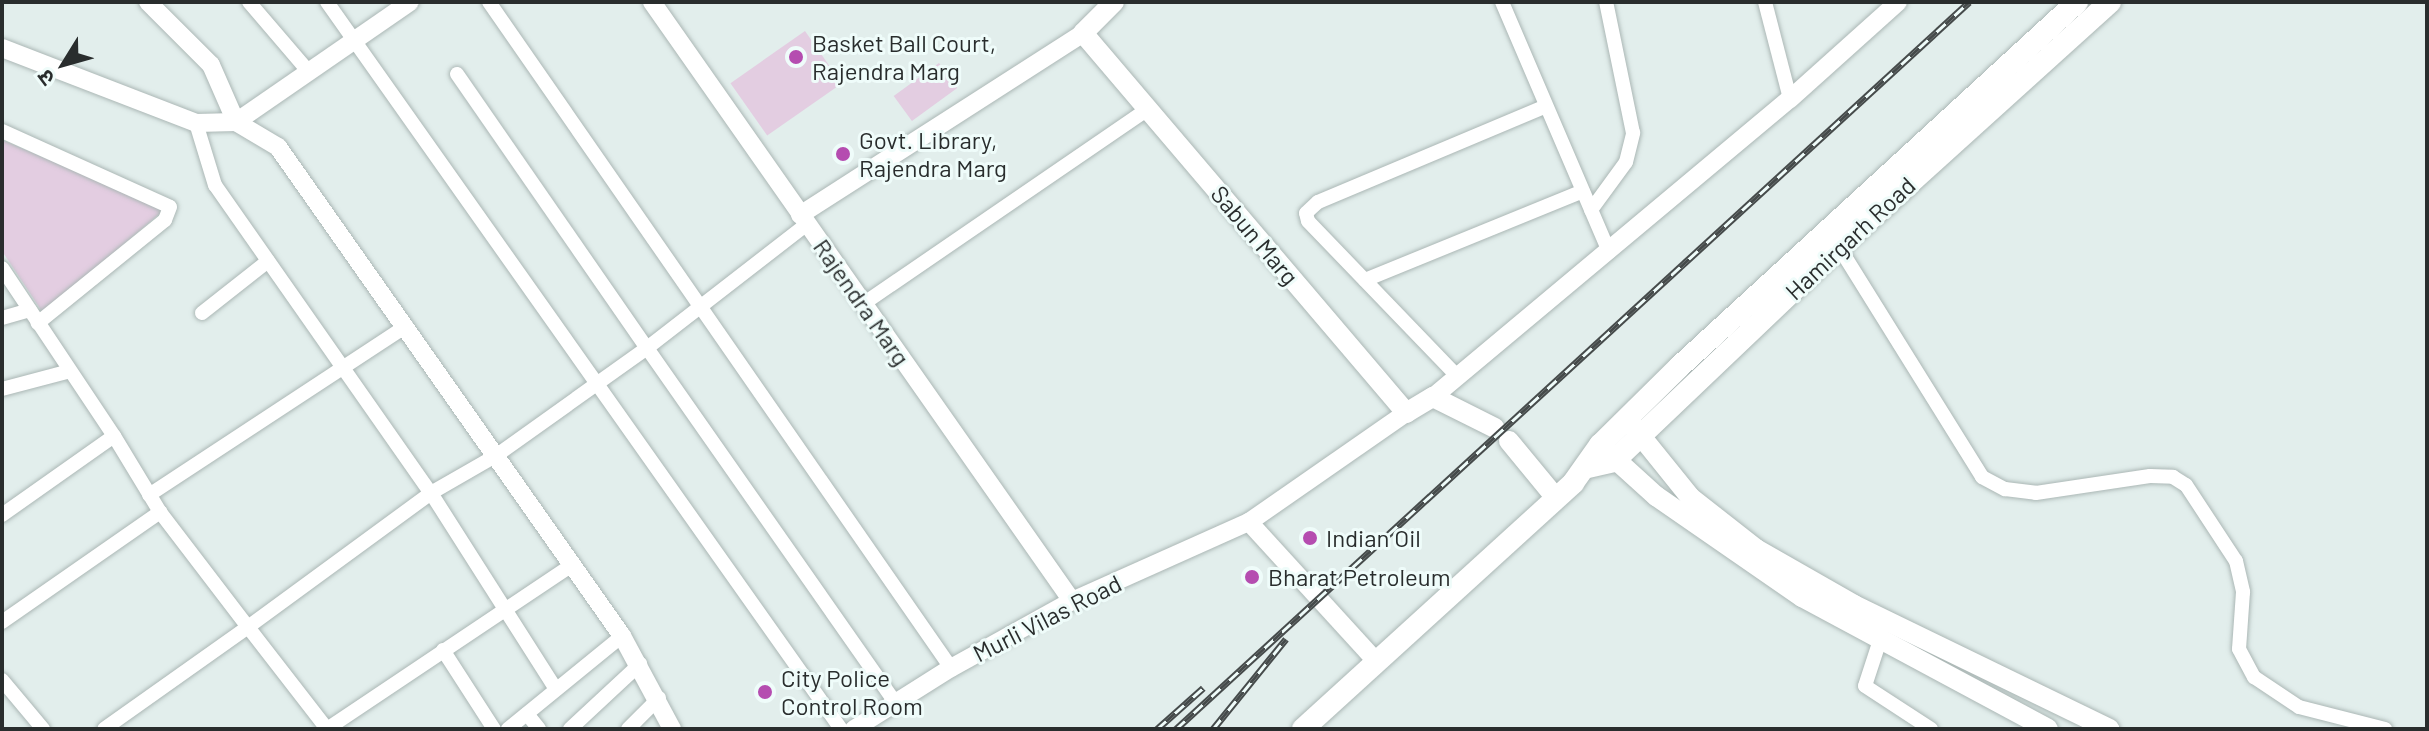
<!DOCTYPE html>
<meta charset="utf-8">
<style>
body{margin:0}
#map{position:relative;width:2429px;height:731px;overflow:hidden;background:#e2eeec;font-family:Barlow,"Noto Sans Devanagari",sans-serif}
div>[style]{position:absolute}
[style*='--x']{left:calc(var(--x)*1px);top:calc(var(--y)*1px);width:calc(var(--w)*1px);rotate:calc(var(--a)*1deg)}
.green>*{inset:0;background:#e3cde1;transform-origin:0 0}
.roads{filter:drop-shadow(0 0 2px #abb7b5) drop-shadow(0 0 2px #abb7b5)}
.minor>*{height:14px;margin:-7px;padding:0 7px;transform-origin:7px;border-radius:7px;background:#fff}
.tertiary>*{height:18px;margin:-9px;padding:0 9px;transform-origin:9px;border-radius:9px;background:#fff}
.secondary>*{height:20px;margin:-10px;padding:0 10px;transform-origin:10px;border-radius:10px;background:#fff}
.primary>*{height:22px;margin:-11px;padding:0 11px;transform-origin:11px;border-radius:11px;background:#fff}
.rail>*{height:7px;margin-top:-3.5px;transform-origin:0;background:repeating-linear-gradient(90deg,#effcfa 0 12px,#464b4b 0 24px);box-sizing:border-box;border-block:2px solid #464b4b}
.dots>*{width:22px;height:22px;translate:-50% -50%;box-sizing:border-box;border:4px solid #effcfa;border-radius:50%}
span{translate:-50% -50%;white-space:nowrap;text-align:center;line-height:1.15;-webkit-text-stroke:6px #effcfa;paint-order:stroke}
.poi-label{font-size:24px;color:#292d2d}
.left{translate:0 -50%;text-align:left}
.street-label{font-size:24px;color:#292d2d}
.frame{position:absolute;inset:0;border:4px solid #292d2d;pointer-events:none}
.north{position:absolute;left:24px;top:24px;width:80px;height:80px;-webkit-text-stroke:6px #effcfa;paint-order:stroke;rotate:233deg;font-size:22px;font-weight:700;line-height:32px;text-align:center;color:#292d2d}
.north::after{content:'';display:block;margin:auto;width:28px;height:36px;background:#292d2d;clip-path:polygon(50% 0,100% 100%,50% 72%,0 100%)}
</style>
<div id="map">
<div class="green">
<i style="left:805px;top:31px;width:64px;height:91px;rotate:55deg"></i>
<i style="left:939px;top:63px;width:31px;height:56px;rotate:54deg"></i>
<i style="clip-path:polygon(2px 140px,165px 209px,43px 313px,2px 251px)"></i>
</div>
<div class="roads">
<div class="minor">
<i style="--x:249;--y:2;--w:92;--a:49.4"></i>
<i style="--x:327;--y:2;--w:890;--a:54.74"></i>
<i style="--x:489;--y:2;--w:811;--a:55.25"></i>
<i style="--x:1502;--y:2;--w:272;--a:66.8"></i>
<i style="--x:1765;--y:2;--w:100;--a:75.5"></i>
<i style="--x:457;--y:74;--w:333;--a:55.3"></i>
<i style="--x:647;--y:348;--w:184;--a:144.5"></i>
<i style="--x:497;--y:455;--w:76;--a:150.1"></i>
<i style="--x:431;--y:493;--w:227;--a:143.8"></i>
<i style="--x:248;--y:627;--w:129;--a:52.2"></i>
<i style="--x:327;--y:729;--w:295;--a:-33.8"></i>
<i style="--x:196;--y:123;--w:65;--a:73"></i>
<i style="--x:215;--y:185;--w:376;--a:55"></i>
<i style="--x:431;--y:493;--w:232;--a:57.5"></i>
<i style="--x:2;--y:131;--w:184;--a:24.3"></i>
<i style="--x:170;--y:207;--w:14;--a:111"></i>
<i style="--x:165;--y:220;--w:164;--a:141"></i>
<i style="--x:1591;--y:210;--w:59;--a:-53.9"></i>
<i style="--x:1626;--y:162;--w:30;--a:-76"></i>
<i style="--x:1633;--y:133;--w:134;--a:-101.6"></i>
<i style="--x:807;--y:224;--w:202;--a:142.2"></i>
<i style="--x:647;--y:348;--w:434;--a:55"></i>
<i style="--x:1839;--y:247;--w:271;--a:58.1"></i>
<i style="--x:1982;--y:477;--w:26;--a:28"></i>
<i style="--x:2005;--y:489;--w:31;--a:7"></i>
<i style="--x:2036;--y:493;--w:115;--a:-8.5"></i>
<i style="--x:2150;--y:476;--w:23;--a:2"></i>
<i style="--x:2173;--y:477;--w:15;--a:32"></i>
<i style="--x:2186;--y:485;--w:91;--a:56.7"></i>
<i style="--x:2236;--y:561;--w:32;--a:77"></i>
<i style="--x:2243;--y:592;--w:57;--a:94"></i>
<i style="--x:2239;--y:649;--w:32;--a:62"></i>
<i style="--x:2254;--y:677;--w:54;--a:33.7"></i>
<i style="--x:2299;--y:707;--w:89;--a:14.3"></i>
<i style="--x:2;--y:268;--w:202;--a:56.3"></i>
<i style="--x:1365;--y:280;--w:235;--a:-22.2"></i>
<i style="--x:863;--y:304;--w:345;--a:-34.4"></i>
<i style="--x:202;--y:313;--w:84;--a:-38.2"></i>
<i style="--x:2;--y:318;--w:29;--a:-16"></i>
<i style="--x:1458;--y:377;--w:216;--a:-133.9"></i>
<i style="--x:1308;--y:221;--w:8;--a:-104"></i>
<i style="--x:1306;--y:213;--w:16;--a:-43"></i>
<i style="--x:1318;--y:202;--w:247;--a:-22.8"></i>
<i style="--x:2;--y:389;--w:70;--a:-14.8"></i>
<i style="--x:149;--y:495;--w:308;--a:-33.3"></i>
<i style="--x:2;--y:515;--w:137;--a:-35.2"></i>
<i style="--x:114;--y:436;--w:89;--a:58.8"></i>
<i style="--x:2;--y:622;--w:193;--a:-34.8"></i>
<i style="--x:160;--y:512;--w:145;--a:52.6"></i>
<i style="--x:248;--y:627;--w:176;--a:144.7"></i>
<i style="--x:1880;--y:640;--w:48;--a:108.1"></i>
<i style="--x:1865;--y:686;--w:79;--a:33.1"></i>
<i style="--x:443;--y:650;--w:94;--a:57.2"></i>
<i style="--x:2;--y:680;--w:64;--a:50.1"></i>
<i style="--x:527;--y:714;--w:19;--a:51"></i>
<i style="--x:508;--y:729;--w:147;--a:-39.2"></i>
<i style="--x:570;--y:729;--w:96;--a:-42.9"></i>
<i style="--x:628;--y:729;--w:44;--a:-45"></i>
</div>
<div class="tertiary">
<i style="--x:148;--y:2;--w:89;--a:45"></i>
<i style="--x:211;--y:65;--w:62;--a:66.3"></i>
<i style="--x:652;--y:2;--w:732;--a:54.96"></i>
<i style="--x:2;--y:48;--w:208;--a:21.1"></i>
<i style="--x:196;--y:123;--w:40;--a:-1.4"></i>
<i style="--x:236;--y:122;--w:49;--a:30.8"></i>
<i style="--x:278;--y:147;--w:598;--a:54.87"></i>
<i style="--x:622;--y:636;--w:106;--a:61.7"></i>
<i style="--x:236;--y:122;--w:211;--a:-34.6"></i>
<i style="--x:800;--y:215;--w:336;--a:-32.7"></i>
<i style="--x:1433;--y:397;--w:465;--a:-39.9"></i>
<i style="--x:1790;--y:99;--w:145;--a:-41.9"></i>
<i style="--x:1249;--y:522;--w:188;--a:47.6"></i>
<i style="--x:854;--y:729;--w:115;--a:-32.2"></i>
<i style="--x:951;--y:668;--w:138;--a:-29"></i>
<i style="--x:1072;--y:601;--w:194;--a:-24.1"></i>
<i style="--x:1249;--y:522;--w:191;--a:-34.8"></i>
</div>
<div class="secondary">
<i style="--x:1114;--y:2;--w:44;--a:135"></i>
<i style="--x:1083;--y:33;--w:499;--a:49.6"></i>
<i style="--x:1406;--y:413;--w:31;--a:-31"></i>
<i style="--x:1433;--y:397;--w:69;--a:26.6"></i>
<i style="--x:1632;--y:425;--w:92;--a:51.1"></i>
<i style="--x:1690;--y:497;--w:84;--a:38.2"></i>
<i style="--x:1756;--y:549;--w:113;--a:29.7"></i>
<i style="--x:1854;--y:605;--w:284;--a:25.9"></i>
<i style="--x:1509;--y:441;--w:74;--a:50.5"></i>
<i style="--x:1603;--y:448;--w:72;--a:42.2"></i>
<i style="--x:1656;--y:496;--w:178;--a:34.7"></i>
<i style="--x:1802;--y:597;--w:279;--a:28.2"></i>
</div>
<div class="primary">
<i style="--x:1588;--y:467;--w:27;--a:-13"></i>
<i style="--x:1614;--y:461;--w:311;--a:-43.6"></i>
<i style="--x:1839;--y:247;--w:365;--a:-42.1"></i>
<i style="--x:1303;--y:729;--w:365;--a:-42.3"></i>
<i style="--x:1573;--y:483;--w:47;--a:-54.6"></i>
<i style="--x:1600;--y:445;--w:111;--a:-44.6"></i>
<i style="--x:1679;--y:367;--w:540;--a:-42.52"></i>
</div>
</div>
<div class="rail">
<i style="--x:1157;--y:729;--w:62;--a:-41.7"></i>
<i style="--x:1176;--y:729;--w:1076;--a:-42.51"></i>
<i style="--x:1213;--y:729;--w:116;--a:-51"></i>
</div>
<div class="dots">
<i style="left:796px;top:57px;background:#b54db0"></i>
<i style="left:843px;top:154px;background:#b54db0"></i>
<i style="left:1310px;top:538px;background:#b54db0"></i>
<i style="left:1252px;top:577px;background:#b54db0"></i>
<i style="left:765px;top:692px;background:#b54db0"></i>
</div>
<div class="poi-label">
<span class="left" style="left:812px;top:57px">Basket Ball Court,<br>Rajendra Marg</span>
<span class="left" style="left:859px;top:154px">Govt. Library,<br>Rajendra Marg</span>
<span class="left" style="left:1326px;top:538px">Indian Oil</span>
<span class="left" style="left:1268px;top:577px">Bharat Petroleum</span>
<span class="left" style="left:781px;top:692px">City Police<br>Control Room</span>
</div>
<div class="street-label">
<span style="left:1255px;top:235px;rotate:50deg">Sabun Marg</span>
<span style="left:1850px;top:238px;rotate:-43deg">Hamirgarh Road</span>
<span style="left:862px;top:302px;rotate:55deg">Rajendra Marg</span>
<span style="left:1047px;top:618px;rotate:-27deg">Murli Vilas Road</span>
</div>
<div class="frame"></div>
<div class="north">उ</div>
</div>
